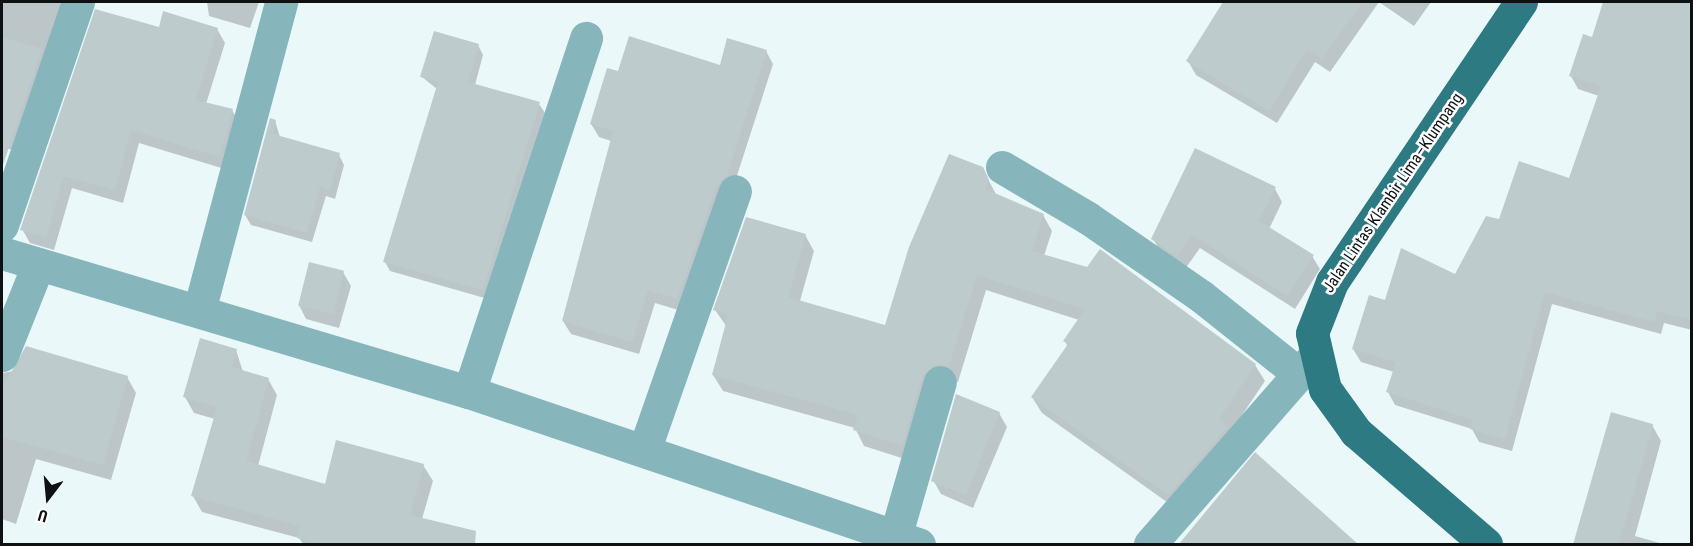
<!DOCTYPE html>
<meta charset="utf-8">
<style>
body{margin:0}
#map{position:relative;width:1693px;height:546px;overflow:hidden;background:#ebf8fa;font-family:"Roboto Condensed",sans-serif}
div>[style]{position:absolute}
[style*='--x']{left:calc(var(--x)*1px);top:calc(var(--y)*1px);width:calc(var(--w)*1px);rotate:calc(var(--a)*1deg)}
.shadow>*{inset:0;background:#0003}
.building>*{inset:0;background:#becbcd;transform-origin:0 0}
.street>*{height:33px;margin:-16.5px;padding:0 16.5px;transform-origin:16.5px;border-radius:16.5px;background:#86b5bb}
.primary>*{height:33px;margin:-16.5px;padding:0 16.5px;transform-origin:16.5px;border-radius:16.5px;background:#2d7a83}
span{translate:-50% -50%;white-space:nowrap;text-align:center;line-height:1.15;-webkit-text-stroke:5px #fff;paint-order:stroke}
.street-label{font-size:16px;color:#0d1112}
.frame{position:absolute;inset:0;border:3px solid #0d1112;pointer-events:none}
.north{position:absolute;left:18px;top:468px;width:60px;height:60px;-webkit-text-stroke:4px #fff;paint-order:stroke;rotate:196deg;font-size:16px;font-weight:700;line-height:24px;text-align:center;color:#0d1112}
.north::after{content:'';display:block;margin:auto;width:21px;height:27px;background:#0d1112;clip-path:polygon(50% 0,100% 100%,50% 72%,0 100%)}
</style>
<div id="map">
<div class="shadow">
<i style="clip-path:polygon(2px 2px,60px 2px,64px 11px,17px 151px,2px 147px)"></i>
<i style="clip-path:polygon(207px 2px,259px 2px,250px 28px,209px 16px)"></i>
<i style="clip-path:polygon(1224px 2px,1431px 2px,1414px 26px,1379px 2px,1330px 72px,1315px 62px,1277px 123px,1196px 75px,1188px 61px)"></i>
<i style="clip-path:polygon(1605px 2px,1692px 2px,1692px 330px,1664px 323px,1661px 334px,1552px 304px,1512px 451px,1479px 442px,1472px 429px,1395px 405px,1388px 392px,1394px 372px,1361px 362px,1353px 349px,1386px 302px,1455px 276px,1500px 221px,1570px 180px,1599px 96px,1578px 89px,1571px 76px,1593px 39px)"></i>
<i style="clip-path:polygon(160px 28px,217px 29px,225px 43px,206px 104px,232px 110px,240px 124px,228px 170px,139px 143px,123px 203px,72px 188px,54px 250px,30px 243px,22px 229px)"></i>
<i style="clip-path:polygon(478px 45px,483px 55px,475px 85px,539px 104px,545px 113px,488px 299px,390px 271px,385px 262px,437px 89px,422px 77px)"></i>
<i style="clip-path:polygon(766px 51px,773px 64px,733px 188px,685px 312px,655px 303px,639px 354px,571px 334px,563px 321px,611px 141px,599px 137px,591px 124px,619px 73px,721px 66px)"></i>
<i style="clip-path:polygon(275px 121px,280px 137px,339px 155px,344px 165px,335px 199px,326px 196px,312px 242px,251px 225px,245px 215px)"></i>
<i style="clip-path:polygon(982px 168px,997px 196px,1043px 215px,1052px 231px,1044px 256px,1088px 269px,1100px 251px,1255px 365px,1265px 381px,1178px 510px,1042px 413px,1032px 397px,1068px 347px,1065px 341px,1079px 320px,986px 290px,958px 382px,944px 380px,911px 461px,864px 446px,855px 428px,723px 391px,713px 375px,727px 327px,715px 310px,805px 235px,814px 251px,800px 301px,886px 327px)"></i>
<i style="clip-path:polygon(1275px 189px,1282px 202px,1269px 229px,1312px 256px,1320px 269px,1295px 309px,1200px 248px,1185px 269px,1161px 252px,1153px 239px)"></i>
<i style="clip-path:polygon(343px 272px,351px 286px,339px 328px,306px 319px,299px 305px)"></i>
<i style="clip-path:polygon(236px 350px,243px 372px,268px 379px,277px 395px,258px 466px,326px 486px,423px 465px,433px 481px,422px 519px,433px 536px,430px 544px,303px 544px,299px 538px,202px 512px,193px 496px,215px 419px,194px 413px,185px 397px)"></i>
<i style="clip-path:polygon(15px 371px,127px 377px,136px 393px,111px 480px,36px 459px,16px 524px,2px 519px,2px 373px)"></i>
<i style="clip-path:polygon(999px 413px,1007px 427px,973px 508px,941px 494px,933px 480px)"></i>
<i style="clip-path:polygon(1613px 414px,1652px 425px,1661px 441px,1635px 536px,1663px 544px,1576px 544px)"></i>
<i style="clip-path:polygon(1256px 454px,1356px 544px,1181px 544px)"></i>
</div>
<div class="building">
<i style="clip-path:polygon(1223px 2px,1362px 2px,1322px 59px,1307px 49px,1269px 111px,1186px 61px)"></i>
<i style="clip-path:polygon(1603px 2px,1692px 2px,1692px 320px,1657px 311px,1654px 322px,1545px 292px,1505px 439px,1470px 429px,1473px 420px,1386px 392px,1396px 362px,1352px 349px,1369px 295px,1385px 300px,1401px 248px,1455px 274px,1486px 216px,1499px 219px,1519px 161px,1569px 178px,1601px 86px,1569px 76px,1583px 34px,1592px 37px)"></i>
<i style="clip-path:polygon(95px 9px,159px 27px,163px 11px,218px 28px,196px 100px,233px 109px,220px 157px,131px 130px,115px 190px,64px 176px,46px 237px,20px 230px)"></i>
<i style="clip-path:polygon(434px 31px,479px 44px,468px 82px,540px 102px,483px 290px,383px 262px,438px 82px,420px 77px)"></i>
<i style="clip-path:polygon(629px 36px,720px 65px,727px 38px,767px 50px,727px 175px,717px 185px,677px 299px,648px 290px,632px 342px,562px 321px,613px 131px,590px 124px,607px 68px,618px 71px)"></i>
<i style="clip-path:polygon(2px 37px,42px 49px,2px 168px)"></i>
<i style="clip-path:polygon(270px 118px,276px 120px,273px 134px,340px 153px,330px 190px,320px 187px,307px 233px,244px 215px)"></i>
<i style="clip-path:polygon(1195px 148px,1276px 187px,1259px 221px,1314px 255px,1287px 296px,1192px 235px,1176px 256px,1151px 239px)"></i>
<i style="clip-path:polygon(949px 154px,983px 167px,989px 180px,985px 189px,1044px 214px,1032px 251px,1087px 267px,1100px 249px,1256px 364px,1219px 419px,1228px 427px,1168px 495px,1031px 397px,1068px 344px,1063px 341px,1085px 309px,977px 275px,949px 366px,935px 364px,922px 376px,902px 446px,853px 430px,858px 415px,712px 375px,728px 315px,713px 310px,746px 217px,806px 234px,788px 297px,885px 325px,909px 247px)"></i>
<i style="left:309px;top:262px;width:36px;height:45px;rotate:14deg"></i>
<i style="clip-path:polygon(200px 338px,237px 349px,232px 367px,269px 378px,246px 461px,325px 484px,336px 440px,424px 464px,410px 515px,476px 531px,475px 544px,320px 544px,297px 538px,300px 526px,191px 496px,217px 407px,183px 397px)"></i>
<i style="clip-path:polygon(26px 346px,128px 376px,103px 465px,2px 437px,2px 388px)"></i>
<i style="clip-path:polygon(956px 394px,1000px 412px,966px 495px,931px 481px)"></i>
<i style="left:1611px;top:412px;width:44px;height:137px;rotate:16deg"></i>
<i style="clip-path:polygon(1255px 452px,1358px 544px,1179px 544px)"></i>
</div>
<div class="street">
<i style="--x:1002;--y:167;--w:100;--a:30.7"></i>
<i style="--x:1088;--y:218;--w:137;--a:34.6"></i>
<i style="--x:1201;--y:296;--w:125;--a:38.5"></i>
<i style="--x:2;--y:225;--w:236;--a:-71.2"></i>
<i style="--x:2;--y:253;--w:487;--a:16.6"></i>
<i style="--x:469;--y:392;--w:475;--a:18.7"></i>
<i style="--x:199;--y:311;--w:320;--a:-75.1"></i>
<i style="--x:2;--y:355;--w:97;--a:-68.2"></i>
<i style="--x:469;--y:392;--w:373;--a:-71.7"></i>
<i style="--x:645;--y:448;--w:272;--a:-70.7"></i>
<i style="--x:896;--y:534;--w:158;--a:-73.9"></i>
<i style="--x:1150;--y:544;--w:247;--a:-48.8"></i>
</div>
<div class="primary">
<i style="--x:1486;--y:544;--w:172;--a:-139.3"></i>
<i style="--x:1356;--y:432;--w:53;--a:-125.8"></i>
<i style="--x:1325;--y:389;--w:57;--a:-103.1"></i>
<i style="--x:1312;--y:333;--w:55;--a:-68.6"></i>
<i style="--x:1332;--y:282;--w:338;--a:-56"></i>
</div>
<div class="street-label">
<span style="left:1393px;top:193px;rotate:-56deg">Jalan Lintas Klambir Lima–Klumpang</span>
</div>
<div class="frame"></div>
<div class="north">U</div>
</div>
